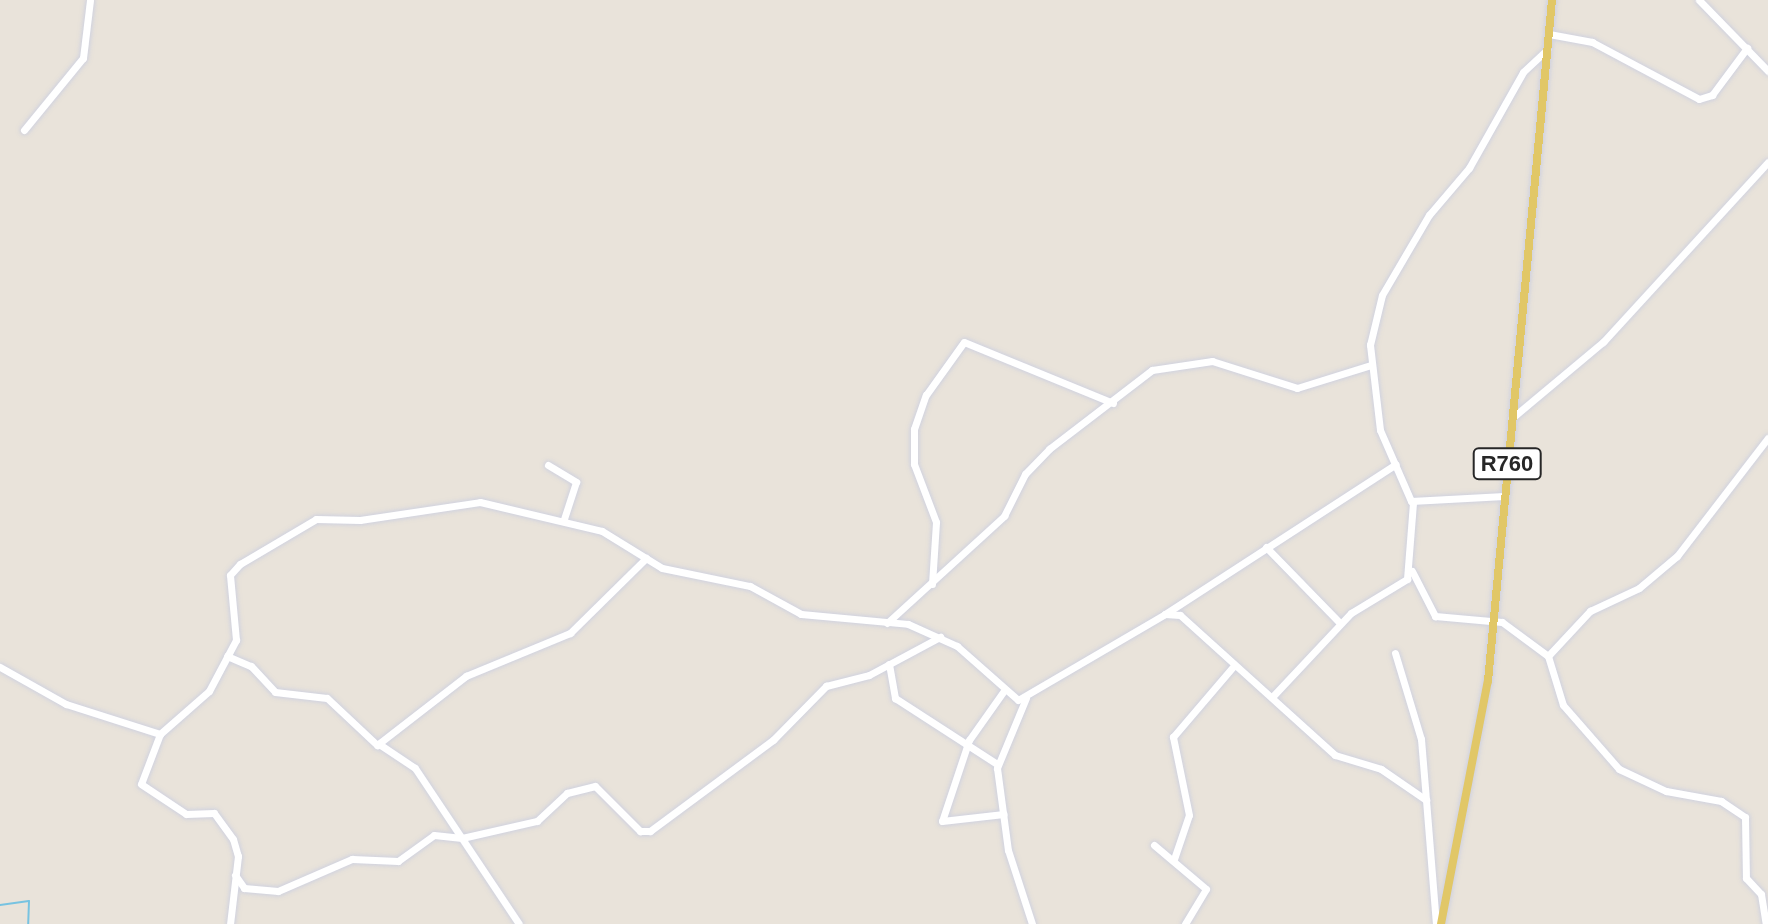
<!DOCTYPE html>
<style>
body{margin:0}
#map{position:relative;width:1768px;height:924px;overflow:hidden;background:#e9e3da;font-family:Arial,sans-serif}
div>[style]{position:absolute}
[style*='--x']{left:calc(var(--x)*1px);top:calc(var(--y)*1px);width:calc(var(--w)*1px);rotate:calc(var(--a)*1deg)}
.stream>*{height:2px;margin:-1px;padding:0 1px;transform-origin:1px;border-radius:1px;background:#77c3e1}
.roads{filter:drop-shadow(0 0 2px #d0d2df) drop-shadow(0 0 2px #d0d2df)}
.minor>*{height:7px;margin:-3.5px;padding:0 3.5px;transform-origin:3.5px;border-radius:3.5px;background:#fff}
.major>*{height:8px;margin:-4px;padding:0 4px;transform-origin:4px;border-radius:4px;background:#e1c767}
span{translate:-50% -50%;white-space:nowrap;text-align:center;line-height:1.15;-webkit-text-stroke:7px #fff;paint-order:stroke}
.shield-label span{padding:2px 6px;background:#fff;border:2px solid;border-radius:6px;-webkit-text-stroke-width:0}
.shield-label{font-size:22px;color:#272727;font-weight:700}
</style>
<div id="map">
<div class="stream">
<i style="--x:0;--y:905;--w:29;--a:-8"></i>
<i style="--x:29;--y:901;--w:23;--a:92"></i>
</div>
<div class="roads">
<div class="minor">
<i style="--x:1699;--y:0;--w:99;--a:45.8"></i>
<i style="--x:1549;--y:34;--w:44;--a:10.5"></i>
<i style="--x:1592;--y:42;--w:121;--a:28"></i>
<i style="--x:1699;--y:99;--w:14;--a:-17"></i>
<i style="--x:1712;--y:95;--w:59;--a:-53.3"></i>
<i style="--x:24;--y:130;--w:93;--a:-50.7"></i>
<i style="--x:83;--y:58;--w:58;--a:-83.1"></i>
<i style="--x:1512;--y:418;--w:119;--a:-39.9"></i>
<i style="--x:1603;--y:342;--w:244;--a:-47.5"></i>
<i style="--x:548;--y:465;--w:33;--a:31"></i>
<i style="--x:576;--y:482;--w:40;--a:108"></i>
<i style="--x:1504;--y:496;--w:93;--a:176.9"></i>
<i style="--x:1411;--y:501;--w:77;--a:-113.6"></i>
<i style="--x:1380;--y:430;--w:86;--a:-96.7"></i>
<i style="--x:1370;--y:345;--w:51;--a:-76.5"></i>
<i style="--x:1382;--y:295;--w:93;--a:-59.6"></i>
<i style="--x:1429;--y:215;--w:62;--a:-49.6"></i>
<i style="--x:1469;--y:168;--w:110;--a:-60.6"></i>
<i style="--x:1523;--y:72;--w:33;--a:-43"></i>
<i style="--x:1266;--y:547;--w:106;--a:45.8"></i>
<i style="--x:1412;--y:571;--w:51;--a:62.9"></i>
<i style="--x:1435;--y:616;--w:67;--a:5.1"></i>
<i style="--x:1502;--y:622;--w:57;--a:36.5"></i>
<i style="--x:1548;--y:656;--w:51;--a:73"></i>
<i style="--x:1563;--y:705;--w:85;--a:48.8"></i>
<i style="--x:1619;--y:769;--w:52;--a:25.1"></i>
<i style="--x:1666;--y:791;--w:56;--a:10.3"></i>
<i style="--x:1721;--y:801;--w:29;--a:34"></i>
<i style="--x:1745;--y:817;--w:61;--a:89.1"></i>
<i style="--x:1746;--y:878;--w:22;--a:47"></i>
<i style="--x:1761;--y:894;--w:30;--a:81"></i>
<i style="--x:932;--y:584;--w:62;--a:-86.3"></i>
<i style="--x:936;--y:522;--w:62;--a:-110.8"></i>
<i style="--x:914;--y:464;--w:35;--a:-90"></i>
<i style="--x:914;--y:429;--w:36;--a:-71"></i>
<i style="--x:926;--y:395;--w:65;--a:-54.4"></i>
<i style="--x:964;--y:342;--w:161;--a:22.3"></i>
<i style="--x:1165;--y:614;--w:275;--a:-33"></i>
<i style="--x:887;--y:623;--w:159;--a:-42.4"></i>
<i style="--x:1004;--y:516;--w:47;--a:-63.4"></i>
<i style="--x:1025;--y:474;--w:35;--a:-46"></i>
<i style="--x:1049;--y:449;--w:130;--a:-37.5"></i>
<i style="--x:1152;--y:370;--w:61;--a:-8.5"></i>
<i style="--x:1212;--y:361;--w:89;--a:17.6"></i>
<i style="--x:1297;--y:388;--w:77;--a:-17.3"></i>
<i style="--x:1395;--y:653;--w:90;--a:73.2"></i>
<i style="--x:1421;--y:739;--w:61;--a:85.3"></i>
<i style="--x:227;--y:656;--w:26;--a:23"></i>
<i style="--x:251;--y:666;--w:35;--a:47"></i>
<i style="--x:275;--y:692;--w:52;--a:6.6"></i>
<i style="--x:327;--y:698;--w:69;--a:43.2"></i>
<i style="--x:377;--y:745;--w:113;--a:-37.8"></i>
<i style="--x:466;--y:676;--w:113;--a:-22.5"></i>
<i style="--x:570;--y:633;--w:107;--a:-44.6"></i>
<i style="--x:1548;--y:656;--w:62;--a:-47"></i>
<i style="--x:1590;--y:611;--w:54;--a:-25.1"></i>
<i style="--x:1639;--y:588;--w:50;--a:-40.1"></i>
<i style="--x:1677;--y:556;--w:149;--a:-52.4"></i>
<i style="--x:889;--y:664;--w:35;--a:80"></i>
<i style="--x:895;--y:698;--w:121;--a:32.9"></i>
<i style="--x:0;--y:667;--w:76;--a:29.3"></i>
<i style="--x:66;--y:704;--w:99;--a:17.7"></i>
<i style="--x:160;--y:734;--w:65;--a:-41.3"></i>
<i style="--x:209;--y:691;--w:58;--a:-62.1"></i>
<i style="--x:236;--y:640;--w:65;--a:-95.3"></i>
<i style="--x:230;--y:575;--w:15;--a:-48"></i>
<i style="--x:240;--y:564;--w:88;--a:-30.6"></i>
<i style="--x:316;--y:519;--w:44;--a:1.3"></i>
<i style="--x:360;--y:520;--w:121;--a:-8.5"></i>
<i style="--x:480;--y:502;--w:125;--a:13.4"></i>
<i style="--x:602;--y:531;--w:70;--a:31.7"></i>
<i style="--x:662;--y:568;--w:90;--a:11.6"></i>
<i style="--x:750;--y:586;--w:58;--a:28.8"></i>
<i style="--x:801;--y:614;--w:107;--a:5.3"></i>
<i style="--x:908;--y:624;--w:54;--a:24.2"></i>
<i style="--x:957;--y:646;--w:81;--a:41.5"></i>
<i style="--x:1018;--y:700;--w:170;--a:-30.3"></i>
<i style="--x:1165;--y:614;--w:15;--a:4"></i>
<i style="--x:1180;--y:615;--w:209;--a:42.1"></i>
<i style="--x:1335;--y:755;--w:48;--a:16.9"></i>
<i style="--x:1381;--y:769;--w:55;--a:34.6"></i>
<i style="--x:1426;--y:800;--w:124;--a:85.4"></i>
<i style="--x:1003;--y:692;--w:59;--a:125.3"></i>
<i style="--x:969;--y:740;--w:85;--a:108.4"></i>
<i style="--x:942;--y:821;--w:62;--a:-6.4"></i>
<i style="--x:1273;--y:696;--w:114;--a:-46.8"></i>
<i style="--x:1351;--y:613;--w:66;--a:-31.3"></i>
<i style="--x:1407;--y:579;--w:77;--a:-85.5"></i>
<i style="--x:1026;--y:698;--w:76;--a:112.5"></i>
<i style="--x:997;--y:768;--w:83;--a:82.4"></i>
<i style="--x:1008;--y:850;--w:78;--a:72"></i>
<i style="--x:160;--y:734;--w:53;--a:110.8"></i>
<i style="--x:141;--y:784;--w:54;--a:33.7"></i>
<i style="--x:186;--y:814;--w:28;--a:-2"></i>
<i style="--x:214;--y:813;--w:32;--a:54"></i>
<i style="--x:233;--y:839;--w:18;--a:74"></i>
<i style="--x:238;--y:856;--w:68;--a:96.7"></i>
<i style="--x:379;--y:744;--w:43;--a:33.7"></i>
<i style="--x:415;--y:768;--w:187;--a:56.3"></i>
<i style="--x:1154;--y:845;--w:68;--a:40.2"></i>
<i style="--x:1206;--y:889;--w:41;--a:121"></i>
<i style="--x:1174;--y:859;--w:46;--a:-71.2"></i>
<i style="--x:1189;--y:815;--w:80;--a:-101.6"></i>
<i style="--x:1173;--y:737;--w:91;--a:-49.5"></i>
<i style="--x:235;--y:875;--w:16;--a:55"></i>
<i style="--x:244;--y:888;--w:34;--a:5"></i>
<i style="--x:278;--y:891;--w:81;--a:-23.4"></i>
<i style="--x:352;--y:859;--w:46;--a:2.5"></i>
<i style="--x:398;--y:861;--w:44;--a:-35.8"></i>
<i style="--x:434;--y:835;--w:28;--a:6"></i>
<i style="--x:462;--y:838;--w:77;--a:-12.8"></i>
<i style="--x:537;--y:821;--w:41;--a:-43"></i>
<i style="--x:567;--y:793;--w:29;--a:-14"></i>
<i style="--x:595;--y:786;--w:64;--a:45"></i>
<i style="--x:640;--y:831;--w:10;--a:0"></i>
<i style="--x:650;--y:831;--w:153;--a:-36.5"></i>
<i style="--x:773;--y:740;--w:76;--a:-45.5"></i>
<i style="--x:826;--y:686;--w:44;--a:-14.3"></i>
<i style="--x:869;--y:675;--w:81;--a:-28.2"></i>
</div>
<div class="major">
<i style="--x:1441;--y:924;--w:248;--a:-79.1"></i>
<i style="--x:1488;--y:681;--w:684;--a:-84.63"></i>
</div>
</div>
<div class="shield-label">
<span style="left:1507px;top:464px">R760</span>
</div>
</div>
